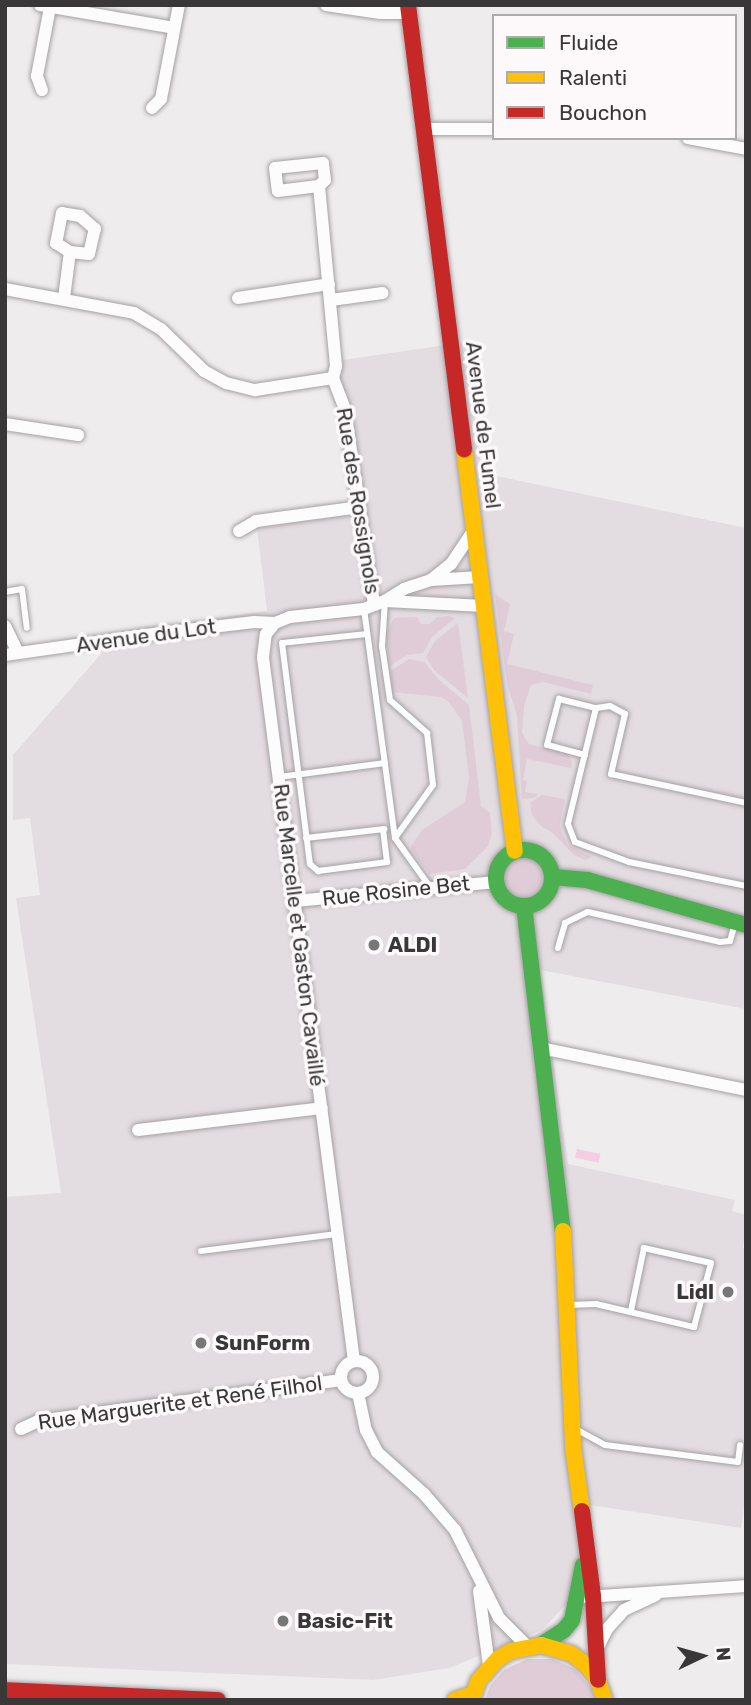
<!DOCTYPE html>
<meta charset="utf-8">
<style>
body{margin:0}
#map{position:relative;width:751px;height:1705px;overflow:hidden;background:#efecee;font-family:Rubik,sans-serif}
div>[style]{position:absolute}
[style*='--x']{left:calc(var(--x)*1px);top:calc(var(--y)*1px);width:calc(var(--w)*1px);rotate:calc(var(--a)*1deg)}
.built>*{inset:0;background:#e3dce0}
.green>*{inset:0;background:#dfccd7}
.round{border-radius:50%}
.water>*{inset:0;background:#f5cee5;transform-origin:0 0}
.roads{filter:drop-shadow(0 0 2px #a4a1a3) drop-shadow(0 0 2px #a4a1a3)}
.lane>*{height:6px;margin:-3px;padding:0 3px;transform-origin:3px;border-radius:3px;background:#fdfcfc}
.street>*{height:12px;margin:-6px;padding:0 6px;transform-origin:6px;border-radius:6px;background:#fdfcfc}
.street>.ring{margin:-6px;padding:0;box-sizing:content-box;background:none;border:12px solid #fdfcfc;border-radius:50%}
.fast>*{height:16px;margin:-8px;padding:0 8px;transform-origin:8px;border-radius:8px;background:#4caf50}
.fast>.ring{margin:-8px;padding:0;box-sizing:content-box;background:none;border:16px solid #4caf50;border-radius:50%}
.slow>*{height:16px;margin:-8px;padding:0 8px;transform-origin:8px;border-radius:8px;background:#ffc107}
.jam>*{height:16px;margin:-8px;padding:0 8px;transform-origin:8px;border-radius:8px;background:#c62828}
.dots>*{width:19px;height:19px;translate:-50% -50%;box-sizing:border-box;border:4px solid #fdf9fb;border-radius:50%}
span{translate:-50% -50%;white-space:nowrap;text-align:center;line-height:1.15;-webkit-text-stroke:7px #fdf9fb;paint-order:stroke}
.street-label{font-size:21px;color:#393738}
.poi-label{font-size:21px;color:#393738;font-weight:700}
.left{translate:0 -50%;text-align:left}
.right{translate:-100% -50%;text-align:right}
.frame{position:absolute;inset:0;border:7px solid #393738;pointer-events:none}
.legend{position:absolute;left:492px;top:14px;width:245px;height:126px;box-sizing:border-box;background:#fdf9fb;border:2px solid #afabad;margin:0;padding:9px 12px;list-style:none;font-size:21px;color:#393738}
.legend li{display:flex;align-items:center;gap:14px;height:35px}
.legend b{width:35px;border:2px solid #afabad}
.north{position:absolute;left:667px;top:1621px;width:70px;height:70px;-webkit-text-stroke:5px #fdf9fb;paint-order:stroke;rotate:85deg;font-size:19px;font-weight:700;line-height:28px;text-align:center;color:#393738}
.north::after{content:'';display:block;margin:auto;width:24px;height:32px;background:#393738;clip-path:polygon(50% 0,100% 100%,50% 72%,0 100%)}
</style>
<div id="map">
<div class="built">
<i style="clip-path:polygon(466px 342px,482px 473px,746px 528px,746px 1009px,540px 970px,568px 1164px,735px 1200px,732px 1211px,746px 1215px,743px 1248px,746px 1249px,746px 1492px,741px 1528px,590px 1505px,571px 1599px,542px 1630px,449px 1668px,373px 1680px,5px 1664px,5px 1197px,61px 1193px,16px 898px,40px 895px,30px 818px,13px 820px,13px 755px,121px 631px,267px 611px,257px 528px,349px 515px,336px 404px,343px 360px)"></i>
</div>
<div class="green">
<i style="clip-path:polygon(495px 594px,510px 604px,504px 631px,514px 634px,507px 664px,593px 685px,591px 694px,543px 682px,531px 685px,524px 706px,522px 733px,529px 744px,567px 753px,572px 762px,571px 768px,527px 759px,523px 780px,527px 781px,525px 792px,538px 794px,534px 798px,522px 799px,517px 715px,507px 684px)"></i>
<i style="clip-path:polygon(449px 616px,455px 618px,432px 637px,423px 653px,407px 655px,390px 666px,386px 634px,394px 618px,417px 617px,421px 624px,430px 624px,437px 617px)"></i>
<i style="clip-path:polygon(458px 623px,468px 698px,434px 670px,426px 657px,435px 641px)"></i>
<i style="clip-path:polygon(409px 659px,424px 662px,439px 680px,469px 705px,481px 806px,490px 813px,492px 833px,488px 846px,465px 869px,429px 874px,412px 851px,411px 846px,422px 830px,465px 802px,469px 777px,462px 721px,449px 702px,441px 697px,392px 692px,391px 671px)"></i>
<i style="clip-path:polygon(542px 795px,565px 799px,560px 825px,563px 835px,568px 845px,592px 857px,585px 860px,574px 855px,553px 833px,541px 826px,532px 815px,530px 803px)"></i>
<i class="round" style="left:504px;top:858px;width:38px;height:38px"></i>
<i style="clip-path:polygon(527px 1659px,552px 1659px,575px 1669px,591px 1688px,595px 1700px,485px 1700px,490px 1686px,504px 1670px)"></i>
</div>
<div class="water">
<i style="left:577px;top:1149px;width:24px;height:9px;rotate:12deg"></i>
</div>
<div class="roads">
<div class="lane">
<i style="--x:5;--y:592;--w:17;--a:-10"></i>
<i style="--x:22;--y:589;--w:39;--a:83"></i>
<i style="--x:385;--y:601;--w:45;--a:93.8"></i>
<i style="--x:382;--y:646;--w:55;--a:81.6"></i>
<i style="--x:390;--y:700;--w:50;--a:41.7"></i>
<i style="--x:427;--y:733;--w:52;--a:83.4"></i>
<i style="--x:433;--y:785;--w:65;--a:125.6"></i>
<i style="--x:364;--y:609;--w:231;--a:82.3"></i>
<i style="--x:395;--y:838;--w:60;--a:54.5"></i>
<i style="--x:367;--y:634;--w:85;--a:174"></i>
<i style="--x:282;--y:643;--w:223;--a:82.8"></i>
<i style="--x:310;--y:864;--w:11;--a:41"></i>
<i style="--x:318;--y:871;--w:70;--a:-7.4"></i>
<i style="--x:387;--y:862;--w:33;--a:-97"></i>
<i style="--x:596;--y:708;--w:119;--a:103.6"></i>
<i style="--x:568;--y:824;--w:19;--a:69"></i>
<i style="--x:575;--y:842;--w:58;--a:20.3"></i>
<i style="--x:629;--y:862;--w:119;--a:11.6"></i>
<i style="--x:585;--y:755;--w:39;--a:-165"></i>
<i style="--x:547;--y:745;--w:48;--a:-75.4"></i>
<i style="--x:559;--y:699;--w:38;--a:14"></i>
<i style="--x:596;--y:708;--w:14;--a:-8"></i>
<i style="--x:610;--y:706;--w:17;--a:28"></i>
<i style="--x:625;--y:714;--w:62;--a:103.1"></i>
<i style="--x:611;--y:774;--w:138;--a:12.1"></i>
<i style="--x:279;--y:777;--w:107;--a:-7.5"></i>
<i style="--x:306;--y:838;--w:79;--a:-6.6"></i>
<i style="--x:558;--y:948;--w:26;--a:-74"></i>
<i style="--x:565;--y:923;--w:25;--a:-26"></i>
<i style="--x:588;--y:912;--w:135;--a:12.8"></i>
<i style="--x:720;--y:942;--w:10;--a:-6"></i>
<i style="--x:730;--y:941;--w:19;--a:-74"></i>
<i style="--x:201;--y:1251;--w:138;--a:-7.1"></i>
<i style="--x:568;--y:1305;--w:28;--a:-2"></i>
<i style="--x:596;--y:1304;--w:101;--a:13.2"></i>
<i style="--x:694;--y:1327;--w:66;--a:-75.1"></i>
<i style="--x:711;--y:1263;--w:69;--a:-167.4"></i>
<i style="--x:644;--y:1248;--w:64;--a:101.7"></i>
<i style="--x:574;--y:1428;--w:35;--a:29"></i>
<i style="--x:605;--y:1445;--w:134;--a:7.3"></i>
<i style="--x:738;--y:1462;--w:17;--a:-83"></i>
</div>
<div class="street">
<i style="--x:40;--y:5;--w:136;--a:9.7"></i>
<i style="--x:326;--y:5;--w:55;--a:8.4"></i>
<i style="--x:380;--y:13;--w:29;--a:0"></i>
<i style="--x:42;--y:90;--w:15;--a:-110"></i>
<i style="--x:37;--y:76;--w:70;--a:-79.3"></i>
<i style="--x:152;--y:108;--w:13;--a:-45"></i>
<i style="--x:161;--y:99;--w:96;--a:-79.2"></i>
<i style="--x:424;--y:129;--w:70;--a:0"></i>
<i style="--x:688;--y:138;--w:59;--a:10.7"></i>
<i style="--x:319;--y:186;--w:8;--a:-45"></i>
<i style="--x:325;--y:180;--w:17;--a:-97"></i>
<i style="--x:323;--y:163;--w:48;--a:174.1"></i>
<i style="--x:275;--y:168;--w:23;--a:83"></i>
<i style="--x:278;--y:191;--w:41;--a:-7"></i>
<i style="--x:319;--y:186;--w:181;--a:84.6"></i>
<i style="--x:336;--y:366;--w:12;--a:104"></i>
<i style="--x:5;--y:289;--w:131;--a:10.5"></i>
<i style="--x:134;--y:313;--w:31;--a:31"></i>
<i style="--x:161;--y:329;--w:60;--a:44.3"></i>
<i style="--x:204;--y:371;--w:25;--a:29"></i>
<i style="--x:226;--y:383;--w:30;--a:14"></i>
<i style="--x:255;--y:390;--w:79;--a:-8.7"></i>
<i style="--x:333;--y:378;--w:34;--a:69"></i>
<i style="--x:345;--y:410;--w:197;--a:81.5"></i>
<i style="--x:64;--y:298;--w:46;--a:-82.6"></i>
<i style="--x:70;--y:252;--w:19;--a:6"></i>
<i style="--x:89;--y:254;--w:26;--a:-77"></i>
<i style="--x:95;--y:229;--w:20;--a:-139"></i>
<i style="--x:80;--y:216;--w:18;--a:-171"></i>
<i style="--x:62;--y:213;--w:31;--a:101"></i>
<i style="--x:56;--y:243;--w:17;--a:33"></i>
<i style="--x:238;--y:298;--w:92;--a:-8.7"></i>
<i style="--x:331;--y:300;--w:52;--a:-7.7"></i>
<i style="--x:5;--y:424;--w:74;--a:8.6"></i>
<i style="--x:239;--y:531;--w:20;--a:-30"></i>
<i style="--x:256;--y:521;--w:105;--a:-7.7"></i>
<i style="--x:480;--y:577;--w:49;--a:176.5"></i>
<i style="--x:431;--y:580;--w:28;--a:162"></i>
<i style="--x:404;--y:589;--w:22;--a:148"></i>
<i style="--x:385;--y:601;--w:99;--a:2.9"></i>
<i style="--x:431;--y:580;--w:26;--a:-39"></i>
<i style="--x:451;--y:564;--w:43;--a:-56.3"></i>
<i style="--x:5;--y:626;--w:30;--a:64"></i>
<i style="--x:5;--y:655;--w:141;--a:-8.1"></i>
<i style="--x:145;--y:635;--w:110;--a:-6.8"></i>
<i style="--x:254;--y:622;--w:21;--a:3"></i>
<i style="--x:295;--y:901;--w:202;--a:-5.4"></i>
<i style="--x:541;--y:1048;--w:209;--a:11.6"></i>
<i style="--x:138;--y:1130;--w:185;--a:-6.8"></i>
<i class="ring" style="left:341px;top:1361px;width:20px;height:20px"></i>
<i style="--x:354;--y:1361;--w:710;--a:-97.37"></i>
<i style="--x:263;--y:657;--w:23;--a:-83"></i>
<i style="--x:266;--y:634;--w:14;--a:-51"></i>
<i style="--x:275;--y:623;--w:16;--a:-22"></i>
<i style="--x:290;--y:617;--w:74;--a:-6.2"></i>
<i style="--x:364;--y:609;--w:22;--a:-21"></i>
<i style="--x:358;--y:1393;--w:38;--a:78"></i>
<i style="--x:366;--y:1430;--w:25;--a:63"></i>
<i style="--x:377;--y:1452;--w:63;--a:41.8"></i>
<i style="--x:424;--y:1494;--w:48;--a:49.3"></i>
<i style="--x:455;--y:1530;--w:98;--a:63.4"></i>
<i style="--x:499;--y:1618;--w:40;--a:45"></i>
<i style="--x:21;--y:1429;--w:19;--a:-25"></i>
<i style="--x:38;--y:1421;--w:306;--a:-7.7"></i>
<i style="--x:479;--y:1591;--w:76;--a:82.4"></i>
<i style="--x:586;--y:1597;--w:160;--a:-3.9"></i>
<i style="--x:597;--y:1649;--w:22;--a:-63"></i>
<i style="--x:607;--y:1629;--w:25;--a:-48"></i>
<i style="--x:624;--y:1610;--w:35;--a:-25"></i>
</div>
<div class="fast">
<i class="ring" style="left:496px;top:850px;width:40px;height:40px"></i>
<i style="--x:553;--y:877;--w:34;--a:5"></i>
<i style="--x:587;--y:880;--w:165;--a:15.8"></i>
<i style="--x:524;--y:906;--w:327;--a:83.2"></i>
<i style="--x:541;--y:1645;--w:27;--a:-33"></i>
<i style="--x:564;--y:1630;--w:13;--a:-51"></i>
<i style="--x:572;--y:1620;--w:56;--a:-78.7"></i>
</div>
<div class="slow">
<i style="--x:464;--y:449;--w:405;--a:82.8"></i>
<i style="--x:563;--y:1231;--w:216;--a:87.3"></i>
<i style="--x:573;--y:1447;--w:65;--a:82"></i>
<i style="--x:455;--y:1700;--w:19;--a:-18"></i>
<i style="--x:472;--y:1700;--w:20;--a:-72"></i>
<i style="--x:478;--y:1681;--w:30;--a:-48"></i>
<i style="--x:498;--y:1659;--w:15;--a:-32"></i>
<i style="--x:511;--y:1651;--w:31;--a:-11"></i>
<i style="--x:541;--y:1645;--w:32;--a:16"></i>
<i style="--x:572;--y:1654;--w:18;--a:38"></i>
<i style="--x:586;--y:1665;--w:19;--a:51"></i>
<i style="--x:598;--y:1680;--w:21;--a:71"></i>
</div>
<div class="jam">
<i style="--x:408;--y:5;--w:448;--a:82.8"></i>
<i style="--x:582;--y:1511;--w:86;--a:82.6"></i>
<i style="--x:593;--y:1596;--w:84;--a:86.6"></i>
<i style="--x:5;--y:1690;--w:213;--a:2.7"></i>
</div>
</div>
<div class="dots">
<i style="left:374px;top:945px;background:#797678"></i>
<i style="left:728px;top:1292px;background:#797678"></i>
<i style="left:201px;top:1343px;background:#797678"></i>
<i style="left:283px;top:1621px;background:#797678"></i>
</div>
<div class="street-label">
<span style="left:483px;top:425px;rotate:83deg">Avenue de Fumel</span>
<span style="left:358px;top:501px;rotate:81deg">Rue des Rossignols</span>
<span style="left:146px;top:636px;rotate:-8deg">Avenue du Lot</span>
<span style="left:396px;top:891px;rotate:-6deg">Rue Rosine Bet</span>
<span style="left:299px;top:935px;rotate:83deg">Rue Marcelle et Gaston Cavaillé</span>
<span style="left:180px;top:1403px;rotate:-8deg">Rue Marguerite et René Filhol</span>
</div>
<div class="poi-label">
<span class="left" style="left:388px;top:945px">ALDI</span>
<span class="right" style="left:714px;top:1292px">Lidl</span>
<span class="left" style="left:215px;top:1343px">SunForm</span>
<span class="left" style="left:297px;top:1621px">Basic-Fit</span>
</div>
<div class="frame"></div>
<ul class="legend">
<li><b style="height:9px;background:#4caf50"></b>Fluide</li>
<li><b style="height:9px;background:#ffc107"></b>Ralenti</li>
<li><b style="height:9px;background:#c62828"></b>Bouchon</li>
</ul>
<div class="north">N</div>
</div>
